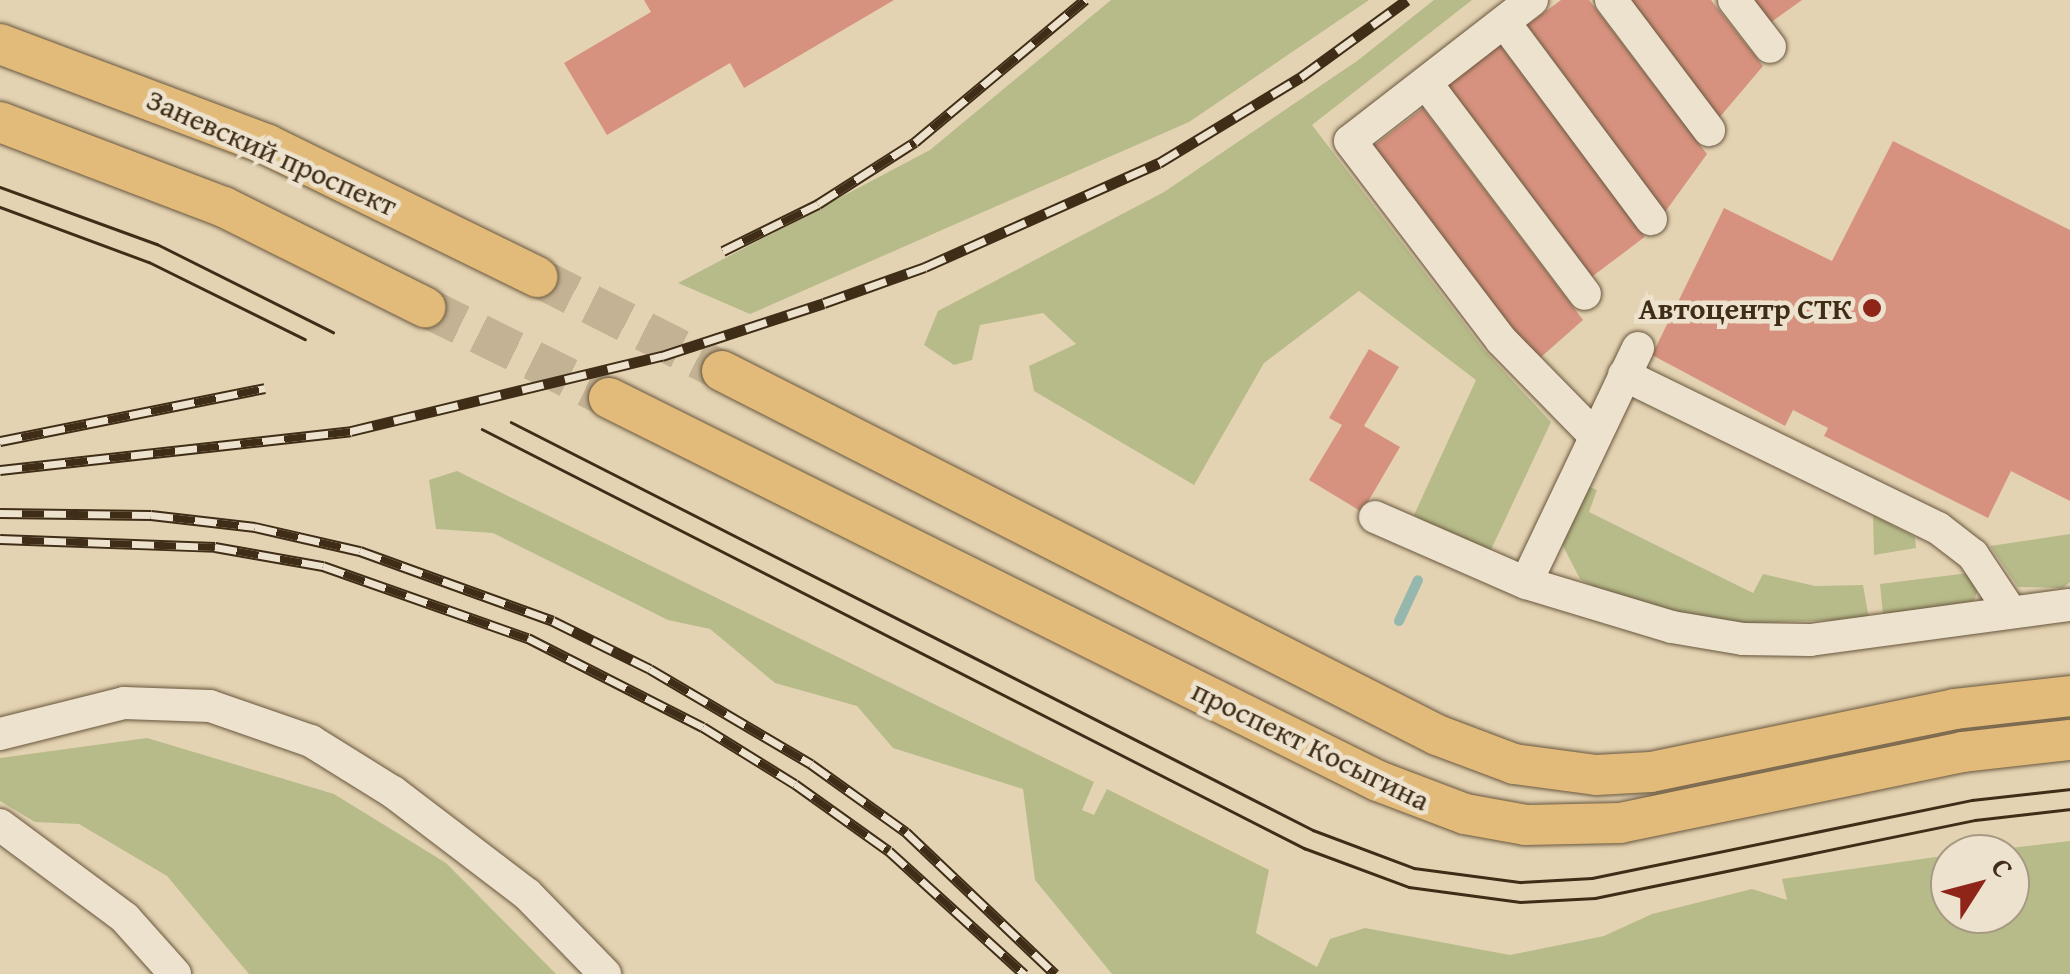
<!DOCTYPE html>
<meta charset="utf-8">
<style>
body{margin:0}
#map{position:relative;width:2070px;height:974px;overflow:hidden;background:#e4d3b2;font-family:"Gentium Book Plus",serif}
div>[style]{position:absolute}
[style*='--x']{left:calc(var(--x)*1px);top:calc(var(--y)*1px);width:calc(var(--w)*1px);rotate:calc(var(--a)*1deg)}
.green>*{inset:0;background:#b7bb8a}
.stream>*{height:10px;margin:-5px;padding:0 5px;transform-origin:5px;border-radius:5px;background:#95b7ae}
.building>*{inset:0;background:#d6927e;transform-origin:0 0}
.major-tunnel>*{height:40px;margin-top:-20px;transform-origin:0;background:repeating-linear-gradient(90deg,#c3b293 0 40px,transparent 0 60px)}
.roads{filter:drop-shadow(0 0 2px #68563e) drop-shadow(0 0 2px #68563e)}
.minor>*{height:32px;margin:-16px;padding:0 16px;transform-origin:16px;border-radius:16px;background:#ede2cd}
.major>*{height:40px;margin:-20px;padding:0 20px;transform-origin:20px;border-radius:20px;background:#e2ba79}
.tram>*{height:2.5px;margin:-1.25px;padding:0 1.25px;transform-origin:1.25px;border-radius:1.25px;background:#3f2d17}
.rail>*{height:11px;margin-top:-5.5px;transform-origin:0;background:repeating-linear-gradient(90deg,#ede2cd 0 22px,#3f2d17 0 44px);box-sizing:border-box;border-block:2px solid #3f2d17}
.dots>*{width:28px;height:28px;translate:-50% -50%;box-sizing:border-box;border:5px solid #ede2cd;border-radius:50%}
span{translate:-50% -50%;white-space:nowrap;text-align:center;line-height:1.15;-webkit-text-stroke:9px #ede2cd;paint-order:stroke}
.street-label{font-size:30px;color:#3f2d17}
.poi-label{font-size:30px;color:#3f2d17;font-weight:700}
.right{translate:-100% -50%;text-align:right}
.north{position:absolute;left:1930px;top:834px;width:100px;height:100px;box-sizing:border-box;background:#ede2cd;border:2px solid #a79a84;border-radius:50%;rotate:54deg;font-size:28px;font-weight:700;line-height:40px;text-align:center;color:#3f2d17}
.north::after{content:'';display:block;margin:auto;width:35px;height:45px;background:#8f2418;clip-path:polygon(50% 0,100% 100%,50% 72%,0 100%)}
</style>
<div id="map">
<div class="green">
<i style="clip-path:polygon(1111px 0,1369px 0,1189px 122px,750px 314px,678px 283px,930px 150px)"></i>
<i style="clip-path:polygon(1434px 0,1472px 0,1312px 125px,1484px 350px,1551px 422px,1488px 556px,1414px 515px,1476px 380px,1359px 291px,1264px 363px,1194px 485px,1034px 391px,1029px 366px,1076px 344px,1043px 313px,980px 325px,972px 360px,954px 365px,924px 345px,938px 311px,1164px 192px,1357px 61px)"></i>
<i style="clip-path:polygon(457px 471px,1094px 782px,1082px 810px,1094px 815px,1107px 789px,1269px 870px,1256px 933px,1317px 967px,1330px 939px,1365px 928px,1510px 955px,1604px 936px,1652px 914px,1752px 889px,1787px 900px,1782px 879px,1950px 855px,1950px 914px,2010px 914px,2010px 854px,1958px 854px,2070px 841px,2070px 974px,1112px 974px,1035px 880px,1023px 789px,893px 748px,857px 706px,775px 683px,710px 629px,668px 620px,493px 533px,436px 529px,429px 480px)"></i>
<i style="clip-path:polygon(1585px 485px,1597px 490px,1589px 512px,1753px 593px,1763px 574px,1815px 586px,1863px 585px,1869px 619px,1748px 623px,1676px 614px,1598px 589px,1580px 579px,1561px 542px)"></i>
<i style="clip-path:polygon(1873px 515px,1915px 537px,1916px 548px,1874px 555px)"></i>
<i style="clip-path:polygon(2070px 534px,2070px 582px,2063px 588px,2018px 587px,1990px 546px)"></i>
<i style="clip-path:polygon(1969px 573px,1979px 586px,1974px 601px,1883px 615px,1880px 584px)"></i>
<i style="clip-path:polygon(147px 738px,334px 794px,446px 863px,556px 974px,249px 974px,167px 876px,79px 824px,35px 822px,0 801px,0 758px)"></i>
</div>
<div class="stream">
<i style="--x:1399;--y:621;--w:45;--a:-65.1"></i>
</div>
<div class="building">
<i style="clip-path:polygon(644px 0,894px 0,744px 88px,730px 63px,607px 135px,564px 63px,651px 12px)"></i>
<i style="clip-path:polygon(1561px 0,1589px 0,1707px 154px,1665px 212px,1527px 25px)"></i>
<i style="clip-path:polygon(1630px 0,1711px 0,1763px 66px,1719px 118px)"></i>
<i style="clip-path:polygon(1753px 0,1802px 0,1770px 23px)"></i>
<i style="left:1498px;top:42px;width:244px;height:66px;rotate:53deg"></i>
<i style="clip-path:polygon(1423px 108px,1583px 320px,1541px 357px,1518px 337px,1372px 147px)"></i>
<i style="clip-path:polygon(1893px 141px,2070px 230px,2070px 501px,2011px 471px,1988px 518px,1824px 436px,1828px 428px,1793px 410px,1785px 426px,1652px 355px,1724px 208px,1832px 261px)"></i>
<i style="clip-path:polygon(1369px 349px,1399px 367px,1364px 426px,1400px 447px,1362px 512px,1309px 480px,1342px 425px,1329px 418px)"></i>
</div>
<div class="major-tunnel">
<i style="--x:537;--y:277;--w:208;--a:26.9"></i>
<i style="--x:425;--y:307;--w:205;--a:26.3"></i>
</div>
<div class="roads">
<div class="minor">
<i style="--x:1532;--y:0;--w:230;--a:142.2"></i>
<i style="--x:1350;--y:141;--w:250;--a:52.8"></i>
<i style="--x:1501;--y:340;--w:133;--a:45.6"></i>
<i style="--x:1611;--y:0;--w:163;--a:53"></i>
<i style="--x:1734;--y:0;--w:59;--a:52.5"></i>
<i style="--x:1504;--y:22;--w:246;--a:53.3"></i>
<i style="--x:1426;--y:83;--w:264;--a:53"></i>
<i style="--x:1638;--y:348;--w:260;--a:115.5"></i>
<i style="--x:1526;--y:583;--w:152;--a:16.8"></i>
<i style="--x:1672;--y:627;--w:72;--a:9.6"></i>
<i style="--x:1743;--y:639;--w:67;--a:0.9"></i>
<i style="--x:1810;--y:640;--w:262;--a:-7.7"></i>
<i style="--x:1624;--y:375;--w:349;--a:26"></i>
<i style="--x:1938;--y:528;--w:44;--a:37.6"></i>
<i style="--x:1973;--y:555;--w:67;--a:56.5"></i>
<i style="--x:1375;--y:517;--w:165;--a:23.6"></i>
<i style="--x:0;--y:734;--w:128;--a:-14"></i>
<i style="--x:124;--y:703;--w:86;--a:2"></i>
<i style="--x:210;--y:706;--w:107;--a:19.1"></i>
<i style="--x:311;--y:741;--w:97;--a:31.9"></i>
<i style="--x:393;--y:792;--w:168;--a:37.3"></i>
<i style="--x:527;--y:894;--w:112;--a:45.7"></i>
<i style="--x:0;--y:825;--w:156;--a:36.6"></i>
<i style="--x:125;--y:918;--w:75;--a:48.2"></i>
</div>
<div class="major">
<i style="--x:0;--y:44;--w:286;--a:20.6"></i>
<i style="--x:268;--y:145;--w:300;--a:26.1"></i>
<i style="--x:0;--y:122;--w:240;--a:20.8"></i>
<i style="--x:224;--y:207;--w:225;--a:26.5"></i>
<i style="--x:722;--y:371;--w:802;--a:26.98"></i>
<i style="--x:1437;--y:735;--w:82;--a:20.6"></i>
<i style="--x:1514;--y:764;--w:83;--a:7.6"></i>
<i style="--x:1596;--y:775;--w:55;--a:-3.1"></i>
<i style="--x:1651;--y:772;--w:310;--a:-11.7"></i>
<i style="--x:1955;--y:709;--w:116;--a:-6.4"></i>
<i style="--x:609;--y:398;--w:859;--a:26.48"></i>
<i style="--x:1378;--y:781;--w:93;--a:20.8"></i>
<i style="--x:1465;--y:814;--w:62;--a:10.2"></i>
<i style="--x:1526;--y:825;--w:94;--a:-1.2"></i>
<i style="--x:1620;--y:823;--w:350;--a:-11.7"></i>
<i style="--x:1963;--y:752;--w:108;--a:-6.4"></i>
</div>
</div>
<div class="tram">
<i style="--x:0;--y:187;--w:167;--a:20"></i>
<i style="--x:157;--y:244;--w:197;--a:26.6"></i>
<i style="--x:0;--y:207;--w:159;--a:20.3"></i>
<i style="--x:149;--y:262;--w:174;--a:26.3"></i>
<i style="--x:511;--y:422;--w:900;--a:26.96"></i>
<i style="--x:1313;--y:830;--w:108;--a:20.6"></i>
<i style="--x:1414;--y:868;--w:108;--a:7.5"></i>
<i style="--x:1521;--y:882;--w:71;--a:-3.2"></i>
<i style="--x:1592;--y:878;--w:388;--a:-11.6"></i>
<i style="--x:1972;--y:800;--w:99;--a:-6.4"></i>
<i style="--x:482;--y:429;--w:923;--a:27.01"></i>
<i style="--x:1304;--y:848;--w:112;--a:20.4"></i>
<i style="--x:1409;--y:887;--w:112;--a:7.7"></i>
<i style="--x:1520;--y:902;--w:75;--a:-3.1"></i>
<i style="--x:1595;--y:898;--w:388;--a:-11.6"></i>
<i style="--x:1975;--y:820;--w:96;--a:-6.6"></i>
</div>
<div class="rail">
<i style="--x:723;--y:251;--w:106;--a:-26.3"></i>
<i style="--x:818;--y:204;--w:115;--a:-32.6"></i>
<i style="--x:915;--y:142;--w:222;--a:-39.9"></i>
<i style="--x:0;--y:441;--w:270;--a:-11.3"></i>
<i style="--x:0;--y:470;--w:353;--a:-6.3"></i>
<i style="--x:351;--y:431;--w:320;--a:-13.6"></i>
<i style="--x:662;--y:356;--w:170;--a:-18.1"></i>
<i style="--x:824;--y:303;--w:107;--a:-19.6"></i>
<i style="--x:925;--y:267;--w:256;--a:-24"></i>
<i style="--x:1159;--y:163;--w:166;--a:-31.2"></i>
<i style="--x:1301;--y:77;--w:131;--a:-36"></i>
<i style="--x:0;--y:513;--w:151;--a:0.8"></i>
<i style="--x:151;--y:515;--w:105;--a:6.6"></i>
<i style="--x:255;--y:527;--w:108;--a:12.9"></i>
<i style="--x:360;--y:551;--w:205;--a:19.9"></i>
<i style="--x:553;--y:621;--w:108;--a:26.3"></i>
<i style="--x:650;--y:669;--w:187;--a:30.5"></i>
<i style="--x:811;--y:764;--w:117;--a:35.6"></i>
<i style="--x:906;--y:832;--w:206;--a:43.6"></i>
<i style="--x:0;--y:539;--w:215;--a:2.1"></i>
<i style="--x:215;--y:547;--w:110;--a:10"></i>
<i style="--x:323;--y:566;--w:217;--a:19.4"></i>
<i style="--x:528;--y:638;--w:196;--a:27"></i>
<i style="--x:703;--y:727;--w:108;--a:31.8"></i>
<i style="--x:795;--y:784;--w:115;--a:35.5"></i>
<i style="--x:889;--y:851;--w:183;--a:42.3"></i>
</div>
<div class="dots">
<i style="left:1872px;top:308px;background:#8f2418"></i>
</div>
<div class="street-label">
<span style="left:272px;top:152px;rotate:24deg">Заневский проспект</span>
<span style="left:1311px;top:745px;rotate:26deg">проспект Косыгина</span>
</div>
<div class="poi-label">
<span class="right" style="left:1852px;top:308px">Автоцентр СТК</span>
</div>
<div class="north">С</div>
</div>
